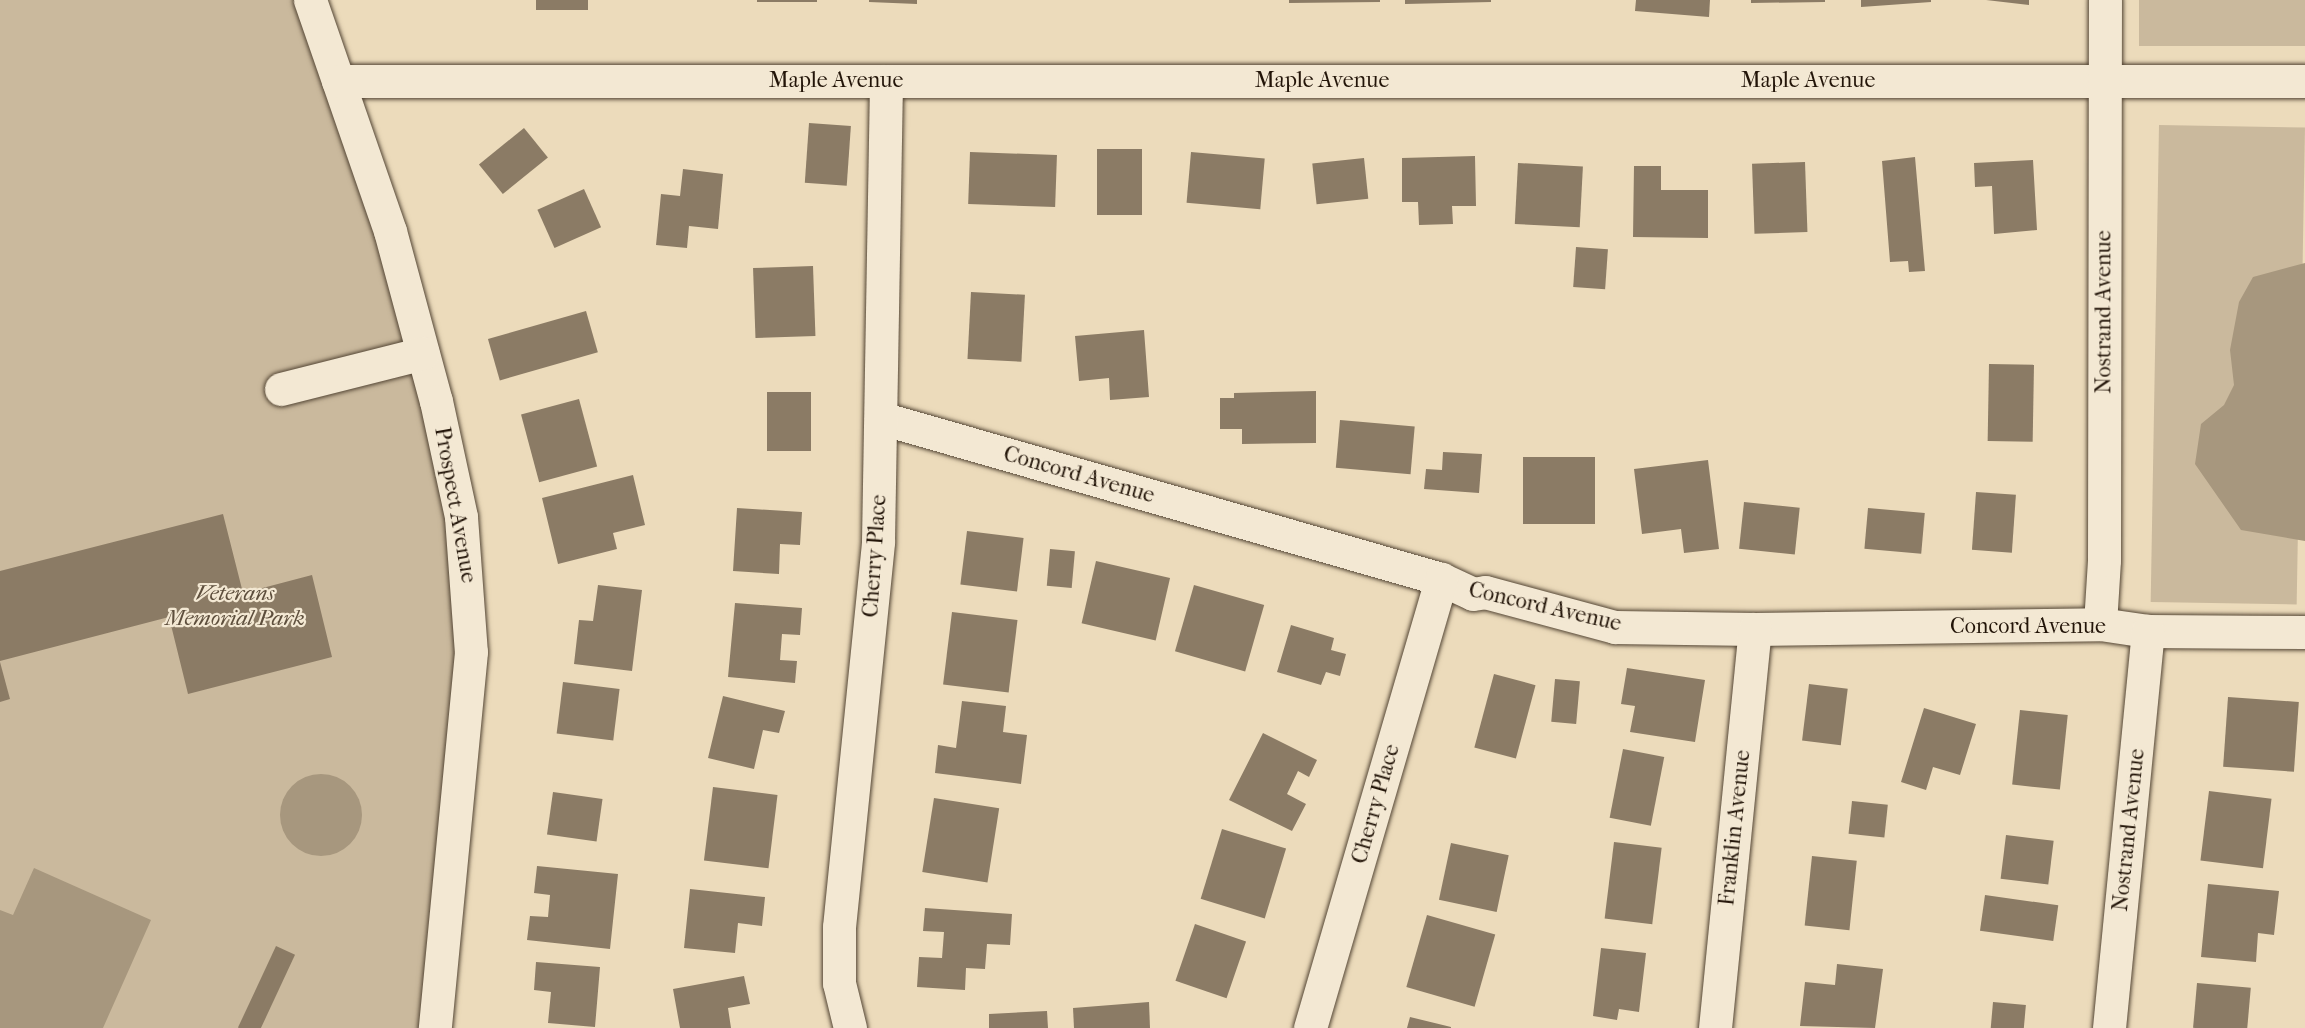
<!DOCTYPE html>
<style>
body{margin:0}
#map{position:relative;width:2305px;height:1028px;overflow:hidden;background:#ecdbbb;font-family:"IM FELL French Canon",serif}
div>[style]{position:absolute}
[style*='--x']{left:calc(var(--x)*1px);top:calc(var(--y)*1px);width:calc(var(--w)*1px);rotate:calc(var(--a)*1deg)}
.green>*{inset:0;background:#cab99d;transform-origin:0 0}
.water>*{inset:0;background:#a7977e}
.round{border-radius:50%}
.building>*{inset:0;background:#8b7b65;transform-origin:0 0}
.roads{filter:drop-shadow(0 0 2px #544635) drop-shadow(0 0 2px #544635)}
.minor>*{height:33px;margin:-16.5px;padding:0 16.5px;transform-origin:16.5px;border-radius:16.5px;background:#f3e8d3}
span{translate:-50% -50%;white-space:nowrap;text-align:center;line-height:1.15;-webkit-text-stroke:4.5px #f3e8d3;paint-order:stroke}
.street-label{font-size:22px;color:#221408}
.park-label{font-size:22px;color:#5d4e3c;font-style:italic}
</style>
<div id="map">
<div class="green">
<i style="clip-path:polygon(0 0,310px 0,338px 81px,469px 590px,435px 1028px,0 1028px)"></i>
<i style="left:2139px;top:0;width:166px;height:46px"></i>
<i style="left:2159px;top:125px;width:146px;height:477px;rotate:1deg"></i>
</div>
<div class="water">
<i style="clip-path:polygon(2305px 263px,2305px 541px,2241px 530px,2195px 464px,2201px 424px,2224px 405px,2234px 385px,2230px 350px,2239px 302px,2253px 277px)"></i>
<i class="round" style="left:280px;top:774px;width:82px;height:82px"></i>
<i style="clip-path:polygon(34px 868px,151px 920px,103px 1028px,0 1028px,0 910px,13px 915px)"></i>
</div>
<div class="building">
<i style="left:536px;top:0;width:52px;height:10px"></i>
<i style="left:757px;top:0;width:60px;height:2px"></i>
<i style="clip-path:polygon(869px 0,917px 0,917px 4px,869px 2px)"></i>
<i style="clip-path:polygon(1289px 0,1380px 0,1380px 2px,1289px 3px)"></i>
<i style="clip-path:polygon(1405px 0,1491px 0,1491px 2px,1405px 4px)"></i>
<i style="clip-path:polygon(1636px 0,1710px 0,1709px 17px,1635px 11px)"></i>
<i style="clip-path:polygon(1751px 0,1825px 0,1825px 2px,1751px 3px)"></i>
<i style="clip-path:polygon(1861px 0,1931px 0,1931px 2px,1861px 7px)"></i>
<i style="clip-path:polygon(1986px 0,2029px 0,2029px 5px)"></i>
<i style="left:809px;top:123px;width:42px;height:60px;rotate:4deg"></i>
<i style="left:524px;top:128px;width:38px;height:58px;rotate:51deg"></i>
<i style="left:1097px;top:149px;width:45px;height:66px"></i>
<i style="left:970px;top:152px;width:87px;height:52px;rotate:2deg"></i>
<i style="left:1191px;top:152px;width:74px;height:51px;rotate:5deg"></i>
<i style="clip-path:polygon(1475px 156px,1476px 206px,1452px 206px,1453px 224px,1419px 225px,1418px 202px,1402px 202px,1402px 158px)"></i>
<i style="clip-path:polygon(1915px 157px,1925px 271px,1909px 272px,1908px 261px,1890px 262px,1882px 161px)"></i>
<i style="left:1364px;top:158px;width:41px;height:52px;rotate:84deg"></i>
<i style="clip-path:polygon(2033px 160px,2037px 230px,1994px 234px,1992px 186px,1975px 187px,1974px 163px)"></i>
<i style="left:1805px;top:162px;width:70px;height:53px;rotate:88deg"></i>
<i style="left:1518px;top:163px;width:65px;height:61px;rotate:3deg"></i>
<i style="clip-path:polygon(1634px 166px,1661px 166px,1661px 190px,1708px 190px,1708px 238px,1633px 237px)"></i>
<i style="clip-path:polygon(683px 169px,723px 174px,718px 229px,689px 226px,687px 248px,656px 245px,661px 194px,680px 196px)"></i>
<i style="left:584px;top:189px;width:42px;height:51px;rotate:66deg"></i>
<i style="left:1576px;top:247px;width:32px;height:40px;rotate:4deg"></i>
<i style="left:813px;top:266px;width:70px;height:60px;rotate:88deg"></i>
<i style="left:971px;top:292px;width:54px;height:67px;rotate:3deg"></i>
<i style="left:586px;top:311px;width:43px;height:102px;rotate:74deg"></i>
<i style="clip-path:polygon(1144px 330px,1149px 397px,1110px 400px,1109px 378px,1079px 381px,1075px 336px)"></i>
<i style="left:1989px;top:364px;width:45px;height:77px;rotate:1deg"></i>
<i style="clip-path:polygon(1316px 391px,1316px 443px,1242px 444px,1242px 429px,1220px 429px,1220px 398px,1234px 398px,1234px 393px)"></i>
<i style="left:767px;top:392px;width:44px;height:59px"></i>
<i style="left:579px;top:399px;width:70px;height:60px;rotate:75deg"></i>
<i style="left:1340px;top:420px;width:75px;height:48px;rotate:5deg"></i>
<i style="clip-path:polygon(1443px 452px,1482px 454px,1479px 493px,1424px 489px,1426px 469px,1442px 470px)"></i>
<i style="left:1523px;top:457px;width:72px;height:67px"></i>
<i style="clip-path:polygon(1708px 460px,1719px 549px,1684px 553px,1681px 529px,1642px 534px,1634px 469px)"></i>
<i style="clip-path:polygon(633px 475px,645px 525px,613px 533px,617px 549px,558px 564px,542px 498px)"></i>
<i style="left:1976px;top:492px;width:40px;height:58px;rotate:4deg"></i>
<i style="left:1744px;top:502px;width:56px;height:47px;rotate:6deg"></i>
<i style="clip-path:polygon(737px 508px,802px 512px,800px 545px,780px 544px,779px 574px,733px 571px)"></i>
<i style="left:1868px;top:508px;width:57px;height:41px;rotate:5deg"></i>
<i style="clip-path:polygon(223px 514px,243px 593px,312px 575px,332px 657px,188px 694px,169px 617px,0 661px,0 571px)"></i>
<i style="left:967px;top:531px;width:57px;height:54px;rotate:7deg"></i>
<i style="left:1050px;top:549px;width:25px;height:37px;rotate:5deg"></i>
<i style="left:1096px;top:561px;width:76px;height:64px;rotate:13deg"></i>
<i style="clip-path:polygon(598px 585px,642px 590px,632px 671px,574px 664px,579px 620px,593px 621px)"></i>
<i style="left:1194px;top:585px;width:73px;height:69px;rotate:16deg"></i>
<i style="clip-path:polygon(735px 603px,802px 608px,800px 635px,782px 634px,780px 660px,797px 661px,795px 683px,728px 677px)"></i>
<i style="left:952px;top:612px;width:66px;height:73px;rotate:7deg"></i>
<i style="clip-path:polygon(1291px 625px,1334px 638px,1331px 650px,1346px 654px,1340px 676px,1326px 672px,1321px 685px,1277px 672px)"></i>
<i style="clip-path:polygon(0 662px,10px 699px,0 702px)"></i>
<i style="clip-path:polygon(1627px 668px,1705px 680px,1695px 742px,1630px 732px,1635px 706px,1621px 704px)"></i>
<i style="left:1494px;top:674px;width:43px;height:76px;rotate:15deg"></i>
<i style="left:1555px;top:679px;width:25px;height:43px;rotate:5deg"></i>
<i style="left:563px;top:682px;width:57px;height:52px;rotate:7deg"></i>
<i style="left:1809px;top:684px;width:39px;height:57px;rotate:7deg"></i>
<i style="clip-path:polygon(723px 696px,785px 711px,779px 733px,763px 730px,754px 769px,708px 758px)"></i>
<i style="left:2228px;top:697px;width:71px;height:70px;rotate:4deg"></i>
<i style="clip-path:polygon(962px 701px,1006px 706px,1003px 732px,1027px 735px,1021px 784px,935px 773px,938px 745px,956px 748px)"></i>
<i style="clip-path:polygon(1924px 708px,1976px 724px,1960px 775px,1933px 767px,1926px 790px,1901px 782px)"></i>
<i style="left:2020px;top:710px;width:48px;height:75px;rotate:6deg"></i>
<i style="clip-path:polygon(1263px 733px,1317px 760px,1309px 777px,1298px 771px,1287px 794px,1306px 804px,1292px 831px,1229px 800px)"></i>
<i style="left:1623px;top:749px;width:42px;height:70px;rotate:11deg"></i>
<i style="left:713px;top:787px;width:65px;height:74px;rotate:7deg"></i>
<i style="left:2209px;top:791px;width:63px;height:70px;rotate:7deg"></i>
<i style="left:553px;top:792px;width:50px;height:43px;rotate:8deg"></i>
<i style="left:934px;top:798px;width:66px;height:75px;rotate:9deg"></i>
<i style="left:1852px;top:801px;width:36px;height:33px;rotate:6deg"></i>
<i style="left:1222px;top:829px;width:67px;height:73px;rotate:17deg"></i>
<i style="left:2006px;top:835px;width:48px;height:44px;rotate:7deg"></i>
<i style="left:1614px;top:842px;width:48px;height:77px;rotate:7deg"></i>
<i style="left:1451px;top:843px;width:59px;height:58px;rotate:12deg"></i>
<i style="left:1812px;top:856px;width:45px;height:70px;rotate:6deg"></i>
<i style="clip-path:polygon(537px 866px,618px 874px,610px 949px,527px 940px,530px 916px,548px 917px,550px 895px,534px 893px)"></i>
<i style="clip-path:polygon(2208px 884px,2279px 891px,2274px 935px,2258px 933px,2256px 962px,2201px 957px)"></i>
<i style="clip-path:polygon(690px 889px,765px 897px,762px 926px,738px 923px,735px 953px,684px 948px)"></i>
<i style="left:1985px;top:895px;width:74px;height:36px;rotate:8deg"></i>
<i style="clip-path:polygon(925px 908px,1012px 914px,1010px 945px,987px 944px,985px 969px,966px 968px,965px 990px,917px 987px,919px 957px,942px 958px,944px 932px,923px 931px)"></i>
<i style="left:1427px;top:915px;width:71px;height:75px;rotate:16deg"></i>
<i style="left:1195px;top:924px;width:54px;height:60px;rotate:19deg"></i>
<i style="left:276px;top:946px;width:21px;height:90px;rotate:25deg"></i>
<i style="clip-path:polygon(1601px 948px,1646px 953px,1639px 1012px,1619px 1009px,1617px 1020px,1593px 1016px)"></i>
<i style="clip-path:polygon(536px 962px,600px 967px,595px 1027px,548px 1023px,551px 992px,534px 990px)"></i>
<i style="clip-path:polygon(1837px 964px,1883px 969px,1875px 1028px,1800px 1026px,1805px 982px,1835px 985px)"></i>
<i style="clip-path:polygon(744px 976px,750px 1004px,728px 1008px,731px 1028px,680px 1028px,673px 989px)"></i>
<i style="left:2197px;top:983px;width:54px;height:45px;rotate:5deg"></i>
<i style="clip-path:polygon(1149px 1002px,1150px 1028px,1074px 1028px,1073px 1008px)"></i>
<i style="left:1993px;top:1002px;width:33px;height:26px;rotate:5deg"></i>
<i style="clip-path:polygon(1047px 1011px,1048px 1028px,989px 1028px,989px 1014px)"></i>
<i style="clip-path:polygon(1410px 1017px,1451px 1027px,1451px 1028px,1407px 1028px)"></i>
</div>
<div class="roads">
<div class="minor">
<i style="--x:310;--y:0;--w:244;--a:70.9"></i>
<i style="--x:390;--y:231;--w:176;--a:74.9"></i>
<i style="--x:436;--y:401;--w:119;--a:77.8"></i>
<i style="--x:461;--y:517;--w:135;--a:85.8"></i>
<i style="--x:471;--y:652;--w:378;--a:95.5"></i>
<i style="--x:338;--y:81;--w:1967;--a:0"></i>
<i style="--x:281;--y:389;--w:146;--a:-14.2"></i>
<i style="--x:881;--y:418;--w:583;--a:16.04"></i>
<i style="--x:1441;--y:579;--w:35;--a:25"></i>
<i style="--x:1473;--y:594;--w:12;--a:-9"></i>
<i style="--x:1485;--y:592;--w:135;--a:15.1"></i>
<i style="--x:1615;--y:627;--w:140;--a:0.8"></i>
<i style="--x:1755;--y:629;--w:345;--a:-0.8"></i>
<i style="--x:2100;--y:624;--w:49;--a:8.3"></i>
<i style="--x:2148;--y:631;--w:157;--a:0.4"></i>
<i style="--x:2100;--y:624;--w:64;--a:-86.4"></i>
<i style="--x:2104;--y:560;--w:560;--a:-89.9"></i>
<i style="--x:850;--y:1028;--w:46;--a:-103.7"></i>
<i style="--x:839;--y:983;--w:56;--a:-90"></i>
<i style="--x:839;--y:927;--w:388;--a:-84.2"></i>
<i style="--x:878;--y:541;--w:460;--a:-89"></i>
<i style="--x:1310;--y:1028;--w:468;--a:-73.7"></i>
<i style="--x:1715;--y:1028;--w:401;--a:-84.3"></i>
<i style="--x:2109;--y:1028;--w:399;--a:-84.4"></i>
</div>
</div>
<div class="street-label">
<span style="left:836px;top:81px">Maple Avenue</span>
<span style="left:1322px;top:81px">Maple Avenue</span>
<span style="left:1808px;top:81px">Maple Avenue</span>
<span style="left:2104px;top:312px;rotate:-90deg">Nostrand Avenue</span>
<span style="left:1079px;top:475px;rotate:16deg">Concord Avenue</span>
<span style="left:455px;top:505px;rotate:80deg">Prospect Avenue</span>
<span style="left:875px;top:556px;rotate:-86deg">Cherry Place</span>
<span style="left:1545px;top:607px;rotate:13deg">Concord Avenue</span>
<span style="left:2028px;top:627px">Concord Avenue</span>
<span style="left:1376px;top:804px;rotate:-74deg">Cherry Place</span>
<span style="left:1735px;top:828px;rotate:-84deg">Franklin Avenue</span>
<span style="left:2129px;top:830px;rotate:-84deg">Nostrand Avenue</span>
</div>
<div class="park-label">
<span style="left:235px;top:606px">Veterans<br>Memorial Park</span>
</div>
</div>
